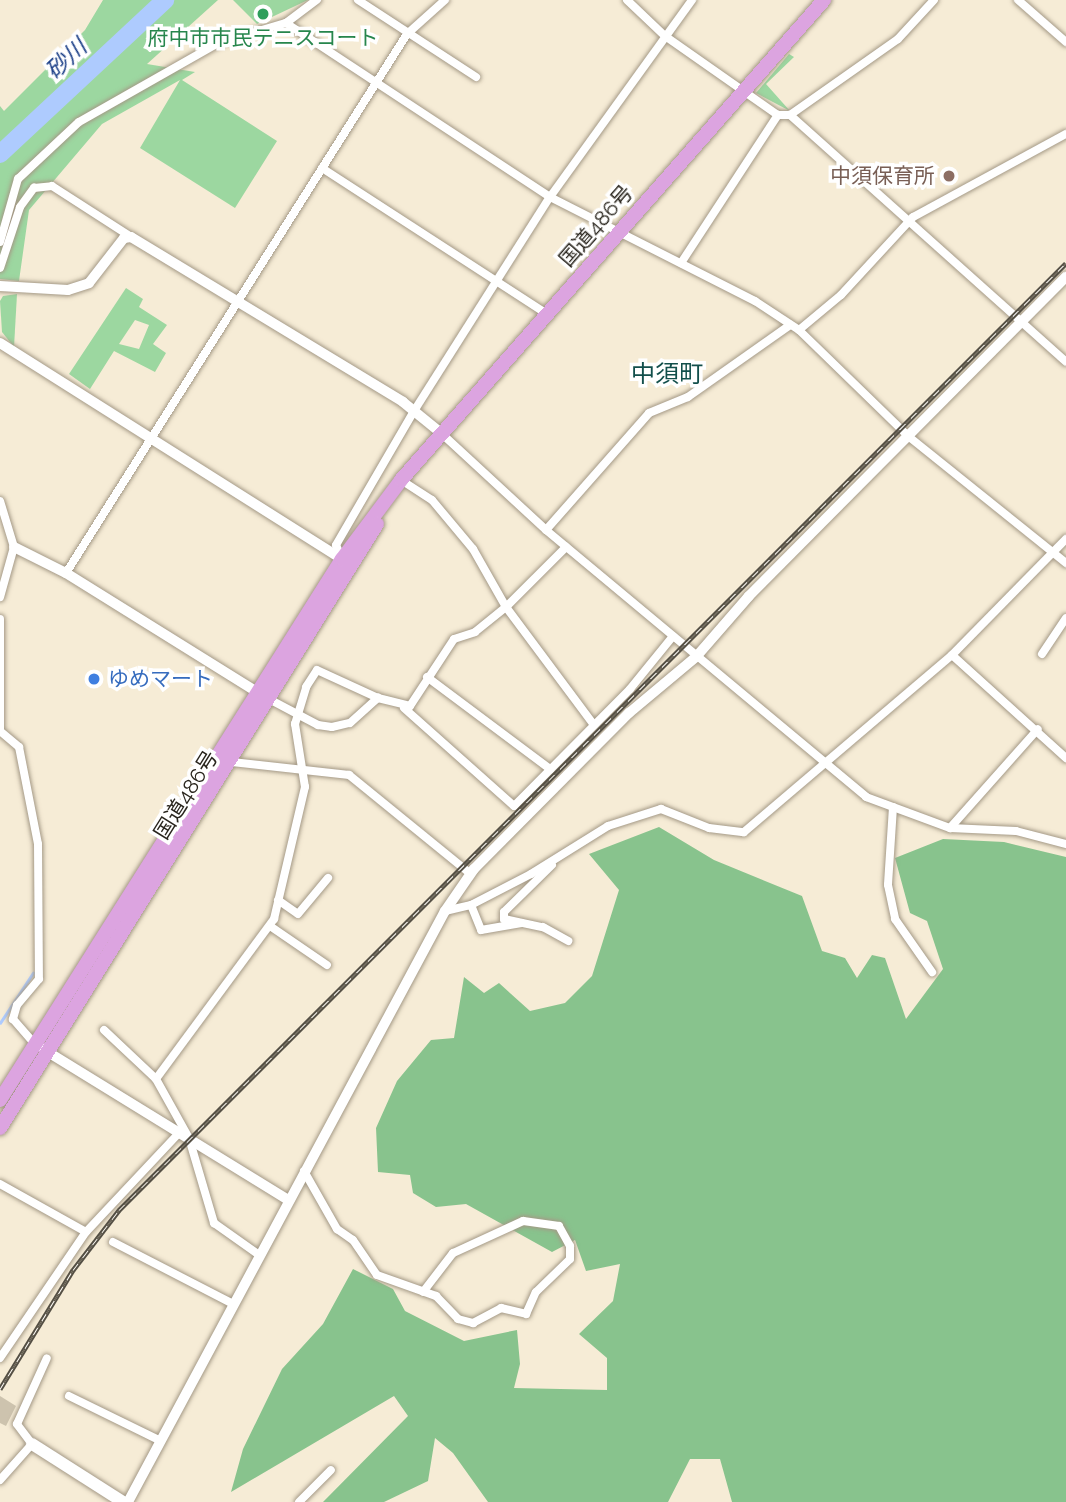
<!DOCTYPE html>
<meta charset="utf-8">
<style>
body{margin:0}
#map{position:relative;width:1066px;height:1502px;overflow:hidden;background:#f6ecd6;font-family:Raleway,"Noto Sans JP",sans-serif}
div>[style]{position:absolute}
[style*='--x']{left:calc(var(--x)*1px);top:calc(var(--y)*1px);width:calc(var(--w)*1px);rotate:calc(var(--a)*1deg)}
.green>*{inset:0;background:#9cd7a0}
.forest>*{inset:0;background:#88c38d}
.stream>*{height:2.5px;margin:-1.25px;padding:0 1.25px;transform-origin:1.25px;border-radius:1.25px;background:#aecbfe}
.river>*{height:18px;margin:-9px;padding:0 9px;transform-origin:9px;border-radius:9px;background:#aecbfe}
.building>*{inset:0;background:#cdc3ae}
.roads{filter:drop-shadow(0 0 2px #a49986) drop-shadow(0 0 2px #a49986)}
.minor>*{height:8px;margin:-4px;padding:0 4px;transform-origin:4px;border-radius:4px;background:#fff}
.tertiary>*{height:10px;margin:-5px;padding:0 5px;transform-origin:5px;border-radius:5px;background:#fff}
.secondary>*{height:12px;margin:-6px;padding:0 6px;transform-origin:6px;border-radius:6px;background:#fff}
.trunk>*{height:14px;margin:-7px;padding:0 7px;transform-origin:7px;border-radius:7px;background:#dca4e0}
.rail>*{height:5px;margin-top:-2.5px;transform-origin:0;background:repeating-linear-gradient(90deg,#fff 0 8px,#544f44 0 16px);box-sizing:border-box;border-block:2px solid #544f44}
.dots>*{width:19px;height:19px;translate:-50% -50%;box-sizing:border-box;border:4px solid #fff;border-radius:50%}
span{translate:-50% -50%;white-space:nowrap;text-align:center;line-height:1.15;-webkit-text-stroke:7px #fff;paint-order:stroke}
.leisure-label{font-size:21px;color:#27864d}
.education-label{font-size:21px;color:#785e54}
.right{translate:-100% -50%;text-align:right}
.street-label{font-size:21px;color:#29251d}
.shop-label{font-size:21px;color:#366cbe}
.left{translate:0 -50%;text-align:left}
.water-label{font-size:23px;color:#1b3f87;font-style:italic}
.quarter-label{font-size:24px;color:#124f4b}
</style>
<div id="map">
<div class="green">
<i style="clip-path:polygon(103px 0,218px 0,147px 64px,195px 72px,182px 80px,277px 141px,235px 208px,140px 148px,180px 80px,102px 124px,29px 210px,19px 281px,0 279px,0 106px,4px 111px,85px 30px)"></i>
<i style="clip-path:polygon(233px 0,308px 0,257px 24px)"></i>
<i style="clip-path:polygon(789px 54px,794px 57px,766px 84px,790px 111px,756px 93px)"></i>
<i style="clip-path:polygon(evenodd,126px 288px,143px 299px,139px 307px,167px 325px,153px 344px,166px 353px,155px 372px,114px 351px,90px 389px,69px 374px,126px 288px,135px 320px,149px 325px,139px 349px,119px 344px,135px 320px)"></i>
<i style="clip-path:polygon(17px 294px,14px 347px,2px 332px,0 301px,3px 296px)"></i>
</div>
<div class="forest">
<i style="clip-path:polygon(659px 827px,714px 860px,802px 896px,822px 951px,845px 958px,857px 978px,872px 955px,885px 958px,906px 1019px,943px 969px,927px 921px,910px 913px,895px 858px,943px 839px,1004px 842px,1066px 857px,1066px 1502px,732px 1502px,720px 1459px,690px 1459px,668px 1502px,488px 1502px,453px 1453px,435px 1438px,428px 1481px,384px 1502px,323px 1502px,408px 1416px,394px 1396px,231px 1492px,243px 1449px,282px 1369px,323px 1324px,353px 1269px,393px 1289px,405px 1311px,464px 1341px,517px 1330px,520px 1364px,514px 1388px,607px 1390px,607px 1358px,579px 1334px,613px 1301px,620px 1264px,586px 1271px,575px 1240px,552px 1252px,466px 1204px,436px 1207px,413px 1193px,410px 1175px,378px 1172px,376px 1128px,397px 1081px,431px 1040px,454px 1038px,464px 977px,484px 993px,499px 983px,530px 1011px,565px 1003px,592px 976px,619px 890px,589px 854px)"></i>
</div>
<div class="stream">
<i style="--x:0;--y:1023;--w:60;--a:-56.6"></i>
</div>
<div class="river">
<i style="--x:0;--y:154;--w:226;--a:-43"></i>
</div>
<div class="building">
<i style="clip-path:polygon(0 1396px,16px 1406px,6px 1426px,0 1423px)"></i>
</div>
<div class="roads">
<div class="minor">
<i style="--x:358;--y:0;--w:141;--a:33.1"></i>
<i style="--x:627;--y:0;--w:52;--a:43.5"></i>
<i style="--x:665;--y:36;--w:138;--a:35"></i>
<i style="--x:778;--y:115;--w:12;--a:0"></i>
<i style="--x:790;--y:115;--w:370;--a:41.8"></i>
<i style="--x:1018;--y:0;--w:64;--a:41.2"></i>
<i style="--x:286;--y:23;--w:316;--a:33.4"></i>
<i style="--x:550;--y:197;--w:230;--a:26.9"></i>
<i style="--x:755;--y:301;--w:53;--a:33.4"></i>
<i style="--x:799;--y:330;--w:152;--a:44.2"></i>
<i style="--x:908;--y:436;--w:203;--a:38.8"></i>
<i style="--x:790;--y:115;--w:132;--a:-35.1"></i>
<i style="--x:898;--y:39;--w:53;--a:-47.3"></i>
<i style="--x:322;--y:168;--w:268;--a:33"></i>
<i style="--x:0;--y:242;--w:66;--a:-74.1"></i>
<i style="--x:18;--y:179;--w:83;--a:-43.1"></i>
<i style="--x:79;--y:122;--w:160;--a:-29.6"></i>
<i style="--x:218;--y:43;--w:71;--a:-16.4"></i>
<i style="--x:286;--y:23;--w:39;--a:-37"></i>
<i style="--x:681;--y:263;--w:177;--a:-56.8"></i>
<i style="--x:0;--y:268;--w:64;--a:-71.8"></i>
<i style="--x:20;--y:207;--w:24;--a:-54"></i>
<i style="--x:34;--y:188;--w:18;--a:-6"></i>
<i style="--x:52;--y:186;--w:94;--a:32.8"></i>
<i style="--x:799;--y:330;--w:55;--a:-39.8"></i>
<i style="--x:841;--y:295;--w:106;--a:-47.3"></i>
<i style="--x:913;--y:217;--w:174;--a:-28.5"></i>
<i style="--x:441;--y:433;--w:143;--a:42.7"></i>
<i style="--x:546;--y:530;--w:417;--a:39.8"></i>
<i style="--x:866;--y:797;--w:90;--a:20.3"></i>
<i style="--x:950;--y:828;--w:66;--a:2.6"></i>
<i style="--x:1016;--y:831;--w:52;--a:14.6"></i>
<i style="--x:401;--y:480;--w:37;--a:33"></i>
<i style="--x:432;--y:500;--w:64;--a:50.1"></i>
<i style="--x:473;--y:549;--w:67;--a:60.4"></i>
<i style="--x:506;--y:607;--w:147;--a:53.3"></i>
<i style="--x:0;--y:501;--w:48;--a:73.1"></i>
<i style="--x:14;--y:547;--w:52;--a:105.6"></i>
<i style="--x:546;--y:530;--w:156;--a:-48.6"></i>
<i style="--x:649;--y:413;--w:42;--a:-22.3"></i>
<i style="--x:688;--y:397;--w:125;--a:-35.2"></i>
<i style="--x:342;--y:559;--w:15;--a:-113"></i>
<i style="--x:336;--y:545;--w:155;--a:-59.8"></i>
<i style="--x:414;--y:411;--w:254;--a:-57.6"></i>
<i style="--x:550;--y:197;--w:243;--a:-54.2"></i>
<i style="--x:66;--y:573;--w:638;--a:-57.68"></i>
<i style="--x:407;--y:34;--w:51;--a:-41.8"></i>
<i style="--x:0;--y:619;--w:113;--a:90"></i>
<i style="--x:1042;--y:654;--w:43;--a:-56.3"></i>
<i style="--x:952;--y:655;--w:154;--a:42.1"></i>
<i style="--x:427;--y:677;--w:154;--a:36.8"></i>
<i style="--x:267;--y:698;--w:58;--a:27.9"></i>
<i style="--x:318;--y:725;--w:14;--a:8"></i>
<i style="--x:332;--y:727;--w:18;--a:-13"></i>
<i style="--x:350;--y:723;--w:38;--a:-42"></i>
<i style="--x:378;--y:698;--w:33;--a:14"></i>
<i style="--x:410;--y:706;--w:80;--a:-56.7"></i>
<i style="--x:454;--y:639;--w:22;--a:-18"></i>
<i style="--x:475;--y:632;--w:40;--a:-39"></i>
<i style="--x:506;--y:607;--w:85;--a:-45"></i>
<i style="--x:404;--y:708;--w:147;--a:41.7"></i>
<i style="--x:514;--y:806;--w:165;--a:-45.2"></i>
<i style="--x:630;--y:689;--w:68;--a:-50.9"></i>
<i style="--x:0;--y:731;--w:25;--a:40"></i>
<i style="--x:19;--y:747;--w:99;--a:78.9"></i>
<i style="--x:38;--y:844;--w:135;--a:89.6"></i>
<i style="--x:39;--y:979;--w:34;--a:130"></i>
<i style="--x:17;--y:1005;--w:15;--a:106"></i>
<i style="--x:13;--y:1019;--w:33;--a:49"></i>
<i style="--x:232;--y:762;--w:118;--a:6.3"></i>
<i style="--x:349;--y:775;--w:157;--a:39.1"></i>
<i style="--x:893;--y:807;--w:78;--a:93.7"></i>
<i style="--x:888;--y:885;--w:35;--a:78"></i>
<i style="--x:895;--y:919;--w:65;--a:55.1"></i>
<i style="--x:950;--y:828;--w:132;--a:-48.4"></i>
<i style="--x:552;--y:865;--w:67;--a:135.6"></i>
<i style="--x:504;--y:912;--w:7;--a:90"></i>
<i style="--x:504;--y:919;--w:40;--a:12"></i>
<i style="--x:543;--y:927;--w:29;--a:29"></i>
<i style="--x:278;--y:900;--w:24;--a:35"></i>
<i style="--x:298;--y:914;--w:47;--a:-50.2"></i>
<i style="--x:471;--y:905;--w:27;--a:68"></i>
<i style="--x:481;--y:930;--w:41;--a:-9.9"></i>
<i style="--x:445;--y:911;--w:27;--a:-13"></i>
<i style="--x:471;--y:905;--w:68;--a:-27.3"></i>
<i style="--x:531;--y:874;--w:91;--a:-31.9"></i>
<i style="--x:608;--y:826;--w:56;--a:-17.8"></i>
<i style="--x:661;--y:809;--w:52;--a:21.6"></i>
<i style="--x:709;--y:828;--w:35;--a:7"></i>
<i style="--x:744;--y:832;--w:273;--a:-40.4"></i>
<i style="--x:952;--y:655;--w:163;--a:-45.5"></i>
<i style="--x:270;--y:926;--w:69;--a:34.4"></i>
<i style="--x:104;--y:1030;--w:71;--a:43.3"></i>
<i style="--x:156;--y:1079;--w:68;--a:60.8"></i>
<i style="--x:189;--y:1138;--w:89;--a:73.6"></i>
<i style="--x:214;--y:1223;--w:55;--a:35.4"></i>
<i style="--x:156;--y:1079;--w:199;--a:-53.6"></i>
<i style="--x:274;--y:919;--w:136;--a:-76.8"></i>
<i style="--x:305;--y:787;--w:64;--a:-99"></i>
<i style="--x:295;--y:724;--w:39;--a:-73"></i>
<i style="--x:306;--y:687;--w:20;--a:-57"></i>
<i style="--x:317;--y:670;--w:67;--a:24.7"></i>
<i style="--x:304;--y:1171;--w:67;--a:60.4"></i>
<i style="--x:337;--y:1229;--w:19;--a:35"></i>
<i style="--x:353;--y:1240;--w:42;--a:55.6"></i>
<i style="--x:377;--y:1275;--w:63;--a:19.6"></i>
<i style="--x:436;--y:1296;--w:32;--a:46"></i>
<i style="--x:458;--y:1319;--w:16;--a:15"></i>
<i style="--x:473;--y:1323;--w:32;--a:-28"></i>
<i style="--x:501;--y:1308;--w:26;--a:13"></i>
<i style="--x:526;--y:1314;--w:24;--a:-66"></i>
<i style="--x:536;--y:1292;--w:47;--a:-44.1"></i>
<i style="--x:570;--y:1259;--w:13;--a:-90"></i>
<i style="--x:570;--y:1246;--w:23;--a:-119"></i>
<i style="--x:559;--y:1226;--w:36;--a:-172"></i>
<i style="--x:523;--y:1221;--w:77;--a:155.4"></i>
<i style="--x:453;--y:1253;--w:49;--a:127.6"></i>
<i style="--x:0;--y:1184;--w:98;--a:29.2"></i>
<i style="--x:113;--y:1242;--w:135;--a:27.3"></i>
<i style="--x:0;--y:1358;--w:153;--a:-55.7"></i>
<i style="--x:86;--y:1232;--w:137;--a:-46.8"></i>
<i style="--x:69;--y:1396;--w:102;--a:26.1"></i>
<i style="--x:0;--y:1480;--w:48;--a:-48.4"></i>
<i style="--x:32;--y:1444;--w:25;--a:-127"></i>
<i style="--x:17;--y:1424;--w:72;--a:-65.6"></i>
<i style="--x:299;--y:1502;--w:45;--a:-45"></i>
</div>
<div class="tertiary">
<i style="--x:0;--y:286;--w:68;--a:3.4"></i>
<i style="--x:68;--y:290;--w:22;--a:-18"></i>
<i style="--x:89;--y:283;--w:57;--a:-52.1"></i>
<i style="--x:124;--y:238;--w:7;--a:-8"></i>
<i style="--x:131;--y:237;--w:318;--a:31.2"></i>
<i style="--x:403;--y:402;--w:49;--a:39.2"></i>
<i style="--x:0;--y:343;--w:410;--a:32.3"></i>
<i style="--x:14;--y:547;--w:58;--a:26.6"></i>
<i style="--x:66;--y:573;--w:225;--a:31.9"></i>
<i style="--x:43;--y:1049;--w:288;--a:31.6"></i>
<i style="--x:128;--y:1502;--w:671;--a:-61.79"></i>
<i style="--x:445;--y:911;--w:51;--a:-55.4"></i>
<i style="--x:474;--y:869;--w:220;--a:-45.2"></i>
<i style="--x:629;--y:713;--w:87;--a:-39.9"></i>
<i style="--x:696;--y:657;--w:81;--a:-49"></i>
<i style="--x:749;--y:596;--w:450;--a:-45.2"></i>
</div>
<div class="secondary">
<i style="--x:32;--y:1444;--w:108;--a:32.5"></i>
</div>
<div class="trunk">
<i style="--x:0;--y:1100;--w:640;--a:-57.7"></i>
<i style="--x:342;--y:559;--w:99;--a:-53.2"></i>
<i style="--x:401;--y:480;--w:640;--a:-48.61"></i>
<i style="--x:0;--y:1128;--w:712;--a:-58.03"></i>
</div>
</div>
<div class="rail">
<i style="--x:0;--y:1389;--w:140;--a:-58.5"></i>
<i style="--x:73;--y:1270;--w:76;--a:-52.5"></i>
<i style="--x:119;--y:1210;--w:1339;--a:-45"></i>
</div>
<div class="dots">
<i style="left:263px;top:14px;background:#2e9e5b"></i>
<i style="left:949px;top:176px;background:#8d6e63"></i>
<i style="left:94px;top:679px;background:#3f7fe0"></i>
</div>
<div class="leisure-label">
<span style="left:263px;top:38px">府中市市民テニスコート</span>
</div>
<div class="education-label">
<span class="right" style="left:935px;top:176px">中須保育所</span>
</div>
<div class="street-label">
<span style="left:596px;top:226px;rotate:-49deg">国道486号</span>
<span style="left:186px;top:795px;rotate:-58deg">国道486号</span>
</div>
<div class="shop-label">
<span class="left" style="left:108px;top:679px">ゆめマート</span>
</div>
<div class="water-label">
<span style="left:66px;top:59px;rotate:-43deg">砂川</span>
</div>
<div class="quarter-label">
<span style="left:667px;top:374px">中須町</span>
</div>
</div>
